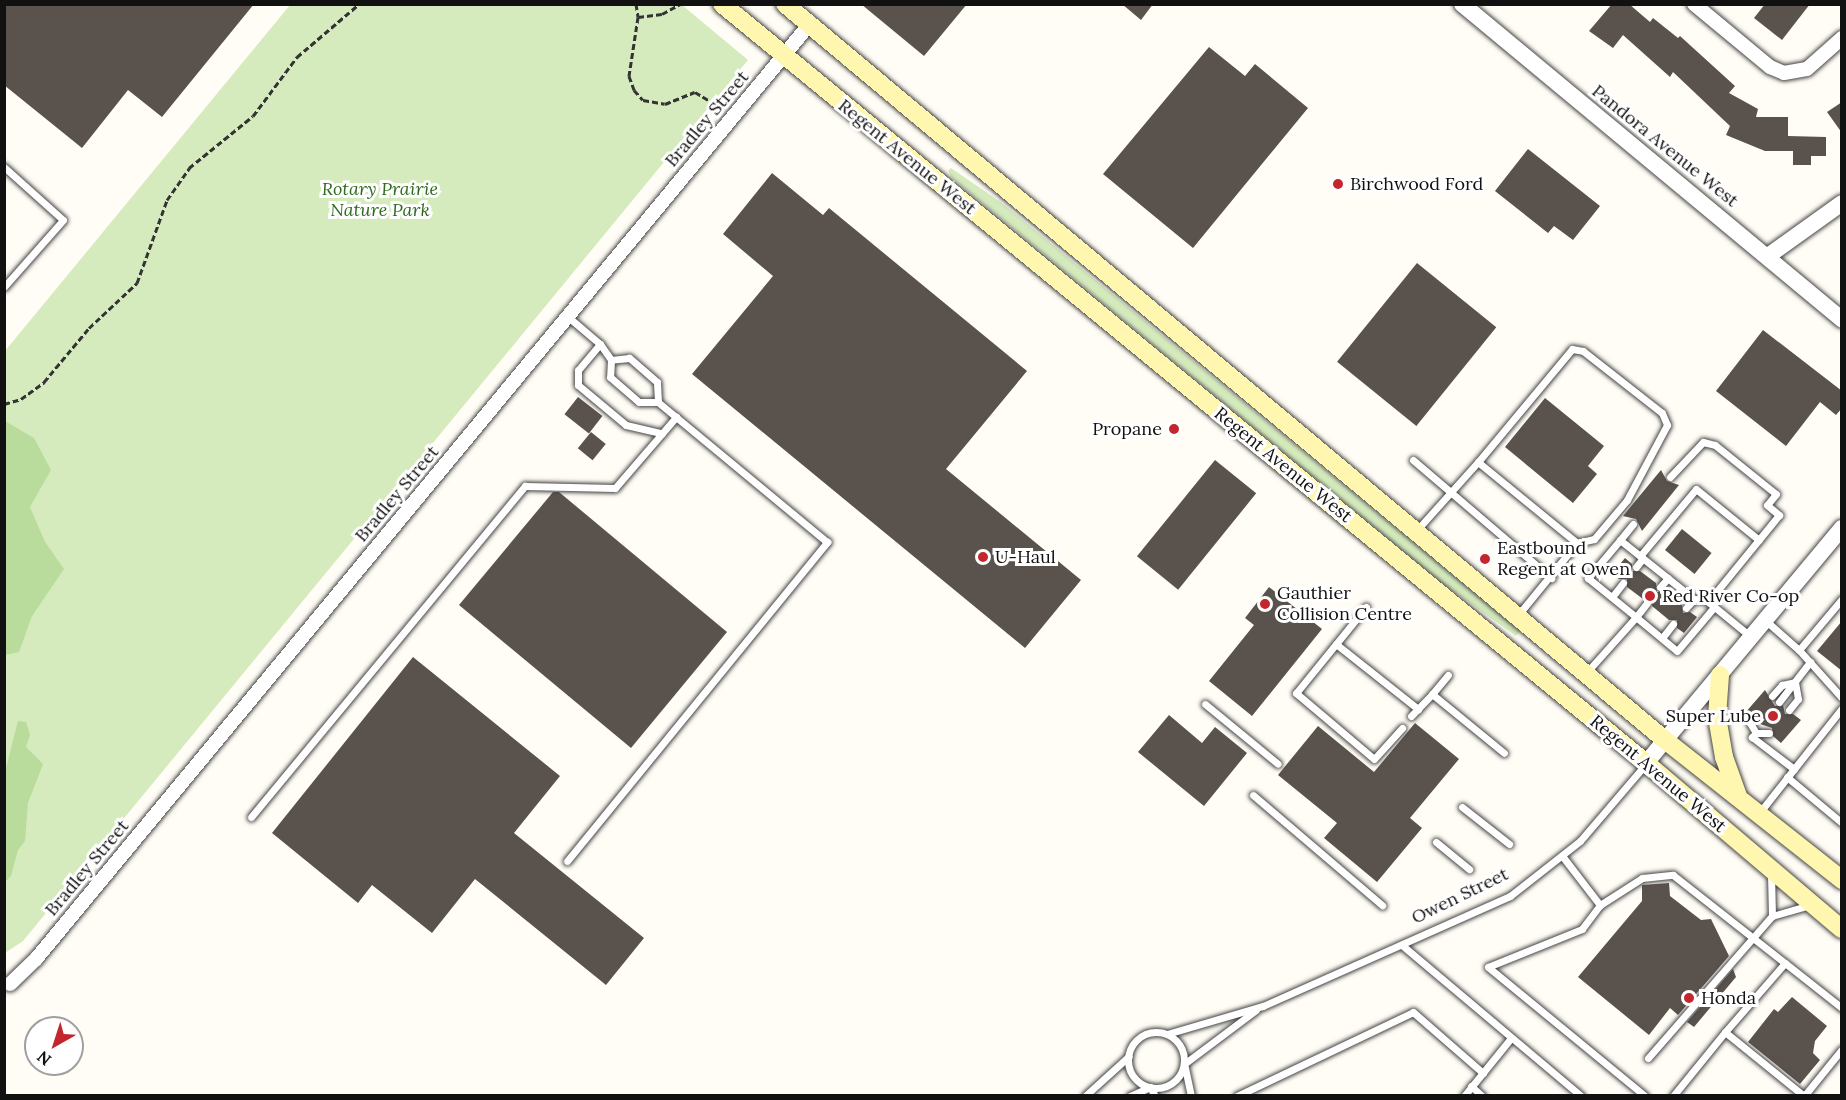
<!DOCTYPE html>
<style>
body{margin:0}
#map{position:relative;width:1846px;height:1100px;overflow:hidden;background:#fffdf5;font-family:Lora,serif}
div>[style]{position:absolute}
[style*='--x']{left:calc(var(--x)*1px);top:calc(var(--y)*1px);width:calc(var(--w)*1px);rotate:calc(var(--a)*1deg)}
.green>*{inset:0;background:#d5ebbd}
.forest>*{inset:0;background:#b9dc9c}
.building>*{inset:0;background:#5a524d;transform-origin:0 0}
.path>*{height:3px;margin-top:-1.5px;transform-origin:0;background:repeating-linear-gradient(90deg,#333 0 6px,transparent 0 9px)}
.roads{filter:drop-shadow(0 0 2px #444) drop-shadow(0 0 2px #444)}
.service>*{height:7px;margin:-3.5px;padding:0 3.5px;transform-origin:3.5px;border-radius:3.5px;background:#fff}
.service>.ring{margin:-3.5px;padding:0;box-sizing:content-box;background:none;border:7px solid #fff;border-radius:50%}
.minor>*{height:14px;margin:-7px;padding:0 7px;transform-origin:7px;border-radius:7px;background:#fff}
.tertiary>*{height:16px;margin:-8px;padding:0 8px;transform-origin:8px;border-radius:8px;background:#fff}
.secondary>*{height:18px;margin:-9px;padding:0 9px;transform-origin:9px;border-radius:9px;background:#fff6b0}
.dots>*{width:16px;height:16px;translate:-50% -50%;box-sizing:border-box;border:3px solid #fff;border-radius:50%}
span{translate:-50% -50%;white-space:nowrap;text-align:center;line-height:1.15;-webkit-text-stroke:6px #fff;paint-order:stroke}
.street-label{font-size:18px;color:#111}
.poi-label{font-size:18px;color:#111}
.left{translate:0 -50%;text-align:left}
.right{translate:-100% -50%;text-align:right}
.park-label{font-size:18px;color:#2f6b1f;font-style:italic}
.frame{position:absolute;inset:0;border:6px solid #111;pointer-events:none}
.north{position:absolute;left:24px;top:1016px;width:60px;height:60px;box-sizing:border-box;background:#fff;border:2px solid #a0a0a0;border-radius:50%;rotate:219deg;font-size:16px;font-weight:700;line-height:24px;text-align:center;color:#111}
.north::after{content:'';display:block;margin:auto;width:21px;height:27px;background:#c4262e;clip-path:polygon(50% 0,100% 100%,50% 72%,0 100%)}
</style>
<div id="map">
<div class="green">
<i style="clip-path:polygon(290px 5px,682px 5px,748px 60px,23px 941px,5px 953px,5px 351px)"></i>
<i style="clip-path:polygon(951px 168px,1002px 203px,1520px 631px,1516px 636px,1442px 583px,952px 178px,948px 171px)"></i>
</div>
<div class="forest">
<i style="clip-path:polygon(5px 421px,34px 438px,51px 470px,30px 507px,45px 542px,64px 569px,32px 616px,19px 652px,5px 655px)"></i>
<i style="clip-path:polygon(18px 721px,26px 722px,30px 735px,26px 747px,43px 764px,28px 803px,25px 841px,18px 850px,11px 876px,5px 882px,5px 772px)"></i>
</div>
<div class="building">
<i style="clip-path:polygon(4px 4px,254px 4px,162px 117px,128px 90px,82px 148px,4px 85px)"></i>
<i style="clip-path:polygon(861px 4px,967px 4px,924px 56px)"></i>
<i style="clip-path:polygon(1122px 4px,1153px 4px,1141px 20px)"></i>
<i style="clip-path:polygon(1612px 4px,1629px 4px,1650px 22px,1653px 18px,1678px 38px,1680px 36px,1735px 86px,1729px 93px,1758px 109px,1756px 117px,1788px 117px,1788px 136px,1826px 137px,1826px 156px,1811px 156px,1811px 165px,1793px 165px,1793px 151px,1765px 151px,1726px 135px,1730px 126px,1673px 72px,1670px 77px,1623px 35px,1613px 48px,1589px 31px)"></i>
<i style="clip-path:polygon(1765px 4px,1810px 4px,1782px 40px,1754px 18px)"></i>
<i style="clip-path:polygon(1209px 47px,1245px 76px,1255px 64px,1308px 108px,1193px 248px,1103px 174px)"></i>
<i style="clip-path:polygon(1842px 102px,1842px 133px,1827px 112px)"></i>
<i style="clip-path:polygon(1528px 149px,1600px 206px,1573px 240px,1554px 226px,1548px 233px,1495px 191px)"></i>
<i style="clip-path:polygon(772px 173px,823px 215px,829px 208px,1027px 371px,946px 469px,1081px 580px,1025px 648px,692px 374px,773px 276px,723px 234px)"></i>
<i style="left:1417px;top:263px;width:102px;height:127px;rotate:39deg"></i>
<i style="clip-path:polygon(1763px 330px,1842px 391px,1842px 408px,1836px 415px,1820px 402px,1786px 446px,1716px 391px)"></i>
<i style="left:578px;top:397px;width:31px;height:22px;rotate:38deg"></i>
<i style="clip-path:polygon(1545px 398px,1604px 446px,1588px 466px,1597px 474px,1573px 503px,1505px 447px)"></i>
<i style="left:591px;top:432px;width:19px;height:21px;rotate:39deg"></i>
<i style="left:1215px;top:460px;width:53px;height:124px;rotate:39deg"></i>
<i style="clip-path:polygon(1661px 470px,1667px 481px,1679px 485px,1642px 531px,1636px 519px,1623px 516px)"></i>
<i style="clip-path:polygon(553px 492px,559px 492px,727px 632px,631px 748px,459px 605px)"></i>
<i style="left:1682px;top:529px;width:38px;height:27px;rotate:39deg"></i>
<i style="clip-path:polygon(1625px 558px,1632px 564px,1632px 571px,1640px 571px,1656px 583px,1657px 592px,1664px 591px,1682px 605px,1683px 613px,1690px 612px,1697px 617px,1684px 633px,1677px 628px,1677px 620px,1669px 620px,1652px 606px,1651px 599px,1643px 599px,1627px 587px,1627px 579px,1619px 579px,1612px 574px)"></i>
<i style="clip-path:polygon(1269px 587px,1322px 629px,1252px 716px,1209px 681px,1254px 625px,1245px 618px)"></i>
<i style="clip-path:polygon(1842px 621px,1842px 671px,1817px 651px)"></i>
<i style="clip-path:polygon(413px 657px,560px 776px,514px 833px,644px 938px,606px 985px,475px 879px,432px 933px,372px 885px,358px 903px,272px 833px)"></i>
<i style="clip-path:polygon(1765px 690px,1775px 706px,1783px 705px,1785px 714px,1793px 714px,1801px 720px,1781px 743px,1773px 736px,1772px 728px,1757px 723px,1757px 715px,1745px 713px)"></i>
<i style="clip-path:polygon(1169px 715px,1202px 743px,1215px 727px,1247px 753px,1204px 806px,1138px 752px)"></i>
<i style="clip-path:polygon(1415px 723px,1459px 759px,1410px 818px,1422px 828px,1377px 882px,1324px 838px,1337px 823px,1278px 775px,1318px 726px,1374px 772px)"></i>
<i style="clip-path:polygon(1669px 883px,1670px 896px,1701px 920px,1711px 919px,1729px 956px,1678px 1015px,1670px 1008px,1649px 1035px,1578px 977px,1642px 901px,1642px 885px)"></i>
<i style="clip-path:polygon(1733px 969px,1736px 977px,1694px 1027px,1687px 1022px)"></i>
<i style="clip-path:polygon(1792px 997px,1827px 1026px,1815px 1041px,1813px 1053px,1820px 1060px,1800px 1084px,1748px 1042px,1774px 1009px,1778px 1012px)"></i>
</div>
<div class="path">
<i style="--x:636;--y:4;--w:13;--a:81"></i>
<i style="--x:638;--y:17;--w:60;--a:98.7"></i>
<i style="--x:629;--y:76;--w:15;--a:70"></i>
<i style="--x:634;--y:90;--w:13;--a:48"></i>
<i style="--x:643;--y:100;--w:22;--a:10"></i>
<i style="--x:665;--y:104;--w:32;--a:-22"></i>
<i style="--x:695;--y:92;--w:31;--a:31"></i>
<i style="--x:638;--y:17;--w:24;--a:-7"></i>
<i style="--x:662;--y:14;--w:21;--a:-29"></i>
<i style="--x:4;--y:404;--w:18;--a:-16"></i>
<i style="--x:21;--y:399;--w:29;--a:-36"></i>
<i style="--x:44;--y:382;--w:70;--a:-50.2"></i>
<i style="--x:89;--y:328;--w:66;--a:-43.2"></i>
<i style="--x:137;--y:283;--w:88;--a:-70.1"></i>
<i style="--x:167;--y:200;--w:39;--a:-55"></i>
<i style="--x:189;--y:168;--w:82;--a:-39.1"></i>
<i style="--x:253;--y:116;--w:74;--a:-53.3"></i>
<i style="--x:297;--y:57;--w:82;--a:-40.5"></i>
</div>
<div class="roads">
<div class="service">
<i style="--x:4;--y:167;--w:79;--a:41.9"></i>
<i style="--x:63;--y:220;--w:89;--a:131.4"></i>
<i style="--x:567;--y:316;--w:43;--a:40.3"></i>
<i style="--x:600;--y:344;--w:19;--a:55"></i>
<i style="--x:611;--y:360;--w:17;--a:93"></i>
<i style="--x:610;--y:377;--w:38;--a:41"></i>
<i style="--x:639;--y:402;--w:19;--a:0"></i>
<i style="--x:658;--y:402;--w:20;--a:-93"></i>
<i style="--x:657;--y:382;--w:37;--a:-139"></i>
<i style="--x:629;--y:358;--w:18;--a:174"></i>
<i style="--x:600;--y:344;--w:34;--a:130"></i>
<i style="--x:578;--y:370;--w:15;--a:90"></i>
<i style="--x:578;--y:385;--w:62;--a:39.8"></i>
<i style="--x:626;--y:425;--w:37;--a:13"></i>
<i style="--x:1413;--y:460;--w:182;--a:40.5"></i>
<i style="--x:1670;--y:477;--w:48;--a:-46.7"></i>
<i style="--x:1703;--y:442;--w:12;--a:14"></i>
<i style="--x:1715;--y:445;--w:78;--a:38.8"></i>
<i style="--x:1776;--y:494;--w:14;--a:129"></i>
<i style="--x:1767;--y:505;--w:16;--a:40"></i>
<i style="--x:1779;--y:515;--w:112;--a:129.2"></i>
<i style="--x:1633;--y:524;--w:21;--a:129"></i>
<i style="--x:1620;--y:540;--w:95;--a:38.6"></i>
<i style="--x:1694;--y:599;--w:12;--a:5"></i>
<i style="--x:1706;--y:600;--w:58;--a:39.4"></i>
<i style="--x:1416;--y:531;--w:93;--a:-48.1"></i>
<i style="--x:1620;--y:540;--w:50;--a:130.1"></i>
<i style="--x:1588;--y:578;--w:62;--a:39.1"></i>
<i style="--x:1636;--y:617;--w:18;--a:-52"></i>
<i style="--x:1640;--y:556;--w:87;--a:-50.1"></i>
<i style="--x:1696;--y:489;--w:81;--a:39"></i>
<i style="--x:1636;--y:567;--w:11;--a:-52"></i>
<i style="--x:1660;--y:587;--w:12;--a:-48"></i>
<i style="--x:1612;--y:597;--w:18;--a:-52"></i>
<i style="--x:1366;--y:607;--w:111;--a:129.1"></i>
<i style="--x:1296;--y:693;--w:102;--a:40.2"></i>
<i style="--x:1374;--y:759;--w:42;--a:-47.9"></i>
<i style="--x:1686;--y:608;--w:12;--a:-48"></i>
<i style="--x:1518;--y:615;--w:93;--a:-50.7"></i>
<i style="--x:1577;--y:543;--w:128;--a:-140.7"></i>
<i style="--x:1478;--y:462;--w:147;--a:-50.2"></i>
<i style="--x:1572;--y:349;--w:11;--a:10"></i>
<i style="--x:1583;--y:351;--w:100;--a:38.1"></i>
<i style="--x:1662;--y:413;--w:13;--a:67"></i>
<i style="--x:1667;--y:425;--w:85;--a:118.1"></i>
<i style="--x:1627;--y:500;--w:51;--a:130.2"></i>
<i style="--x:1594;--y:539;--w:17;--a:167"></i>
<i style="--x:1765;--y:620;--w:45;--a:41.4"></i>
<i style="--x:1799;--y:650;--w:67;--a:-49.9"></i>
<i style="--x:1662;--y:638;--w:18;--a:-52"></i>
<i style="--x:1336;--y:644;--w:105;--a:38.4"></i>
<i style="--x:1799;--y:650;--w:64;--a:48.1"></i>
<i style="--x:1586;--y:673;--w:75;--a:-48.2"></i>
<i style="--x:1636;--y:617;--w:53;--a:39.7"></i>
<i style="--x:1677;--y:651;--w:57;--a:-49.9"></i>
<i style="--x:1448;--y:675;--w:25;--a:130"></i>
<i style="--x:1432;--y:694;--w:93;--a:39.3"></i>
<i style="--x:1772;--y:696;--w:15;--a:-48"></i>
<i style="--x:1782;--y:685;--w:13;--a:-13"></i>
<i style="--x:1779;--y:702;--w:51;--a:-52.2"></i>
<i style="--x:1205;--y:704;--w:94;--a:39.4"></i>
<i style="--x:1789;--y:710;--w:14;--a:-51"></i>
<i style="--x:1798;--y:699;--w:17;--a:-100"></i>
<i style="--x:1411;--y:716;--w:30;--a:-46"></i>
<i style="--x:1753;--y:719;--w:5;--a:127"></i>
<i style="--x:1750;--y:723;--w:12;--a:59"></i>
<i style="--x:1756;--y:733;--w:6;--a:135"></i>
<i style="--x:1752;--y:737;--w:53;--a:37.3"></i>
<i style="--x:1756;--y:733;--w:13;--a:0"></i>
<i style="--x:1787;--y:777;--w:72;--a:39.9"></i>
<i style="--x:1253;--y:795;--w:170;--a:40.5"></i>
<i style="--x:1462;--y:807;--w:60;--a:38.2"></i>
<i style="--x:1760;--y:812;--w:132;--a:-51.7"></i>
<i style="--x:251;--y:817;--w:430;--a:-50.4"></i>
<i style="--x:525;--y:486;--w:90;--a:1.3"></i>
<i style="--x:615;--y:488;--w:94;--a:-49.3"></i>
<i style="--x:1436;--y:842;--w:43;--a:39.3"></i>
<i style="--x:1563;--y:857;--w:61;--a:52.4"></i>
<i style="--x:1600;--y:905;--w:30;--a:127"></i>
<i style="--x:1582;--y:929;--w:101;--a:158"></i>
<i style="--x:1488;--y:967;--w:203;--a:39.4"></i>
<i style="--x:567;--y:861;--w:412;--a:-50.8"></i>
<i style="--x:827;--y:542;--w:219;--a:-140.4"></i>
<i style="--x:1771;--y:874;--w:42;--a:88.6"></i>
<i style="--x:1600;--y:905;--w:50;--a:-32.7"></i>
<i style="--x:1642;--y:878;--w:31;--a:-6"></i>
<i style="--x:1673;--y:875;--w:142;--a:38.2"></i>
<i style="--x:1403;--y:946;--w:233;--a:40.1"></i>
<i style="--x:1725;--y:1032;--w:91;--a:-49"></i>
<i style="--x:1785;--y:963;--w:73;--a:38.3"></i>
<i class="ring" style="left:1128px;top:1032px;width:49px;height:49px"></i>
<i style="--x:1167;--y:1034;--w:100;--a:-16.3"></i>
<i style="--x:1263;--y:1006;--w:270;--a:-24"></i>
<i style="--x:1510;--y:896;--w:89;--a:-38.2"></i>
<i style="--x:1580;--y:841;--w:100;--a:-49.5"></i>
<i style="--x:1648;--y:1058;--w:189;--a:-48.9"></i>
<i style="--x:1772;--y:916;--w:40;--a:-16"></i>
<i style="--x:1471;--y:1086;--w:15;--a:42"></i>
<i style="--x:1085;--y:1096;--w:59;--a:-42.3"></i>
<i style="--x:1130;--y:1096;--w:22;--a:-24"></i>
<i style="--x:1150;--y:1087;--w:10;--a:61"></i>
<i style="--x:1191;--y:1096;--w:33;--a:-102"></i>
<i style="--x:1184;--y:1064;--w:90;--a:-36.9"></i>
<i style="--x:1237;--y:1096;--w:195;--a:-25.5"></i>
<i style="--x:1413;--y:1012;--w:93;--a:41.1"></i>
<i style="--x:1464;--y:1096;--w:75;--a:-51"></i>
<i style="--x:1673;--y:1096;--w:82;--a:-50.9"></i>
<i style="--x:1725;--y:1032;--w:102;--a:39"></i>
<i style="--x:1804;--y:1096;--w:60;--a:-51"></i>
</div>
<div class="minor">
<i style="--x:1694;--y:4;--w:99;--a:39.7"></i>
<i style="--x:1770;--y:67;--w:15;--a:23"></i>
<i style="--x:1784;--y:73;--w:23;--a:-10"></i>
<i style="--x:1807;--y:69;--w:47;--a:-41.5"></i>
<i style="--x:10;--y:984;--w:36;--a:-44"></i>
<i style="--x:36;--y:959;--w:1212;--a:-50.39"></i>
</div>
<div class="tertiary">
<i style="--x:1462;--y:4;--w:494;--a:39.7"></i>
<i style="--x:1768;--y:256;--w:91;--a:-35.6"></i>
<i style="--x:1646;--y:763;--w:306;--a:-50.2"></i>
</div>
<div class="secondary">
<i style="--x:722;--y:4;--w:1196;--a:39.4"></i>
<i style="--x:1646;--y:763;--w:257;--a:40.3"></i>
<i style="--x:785;--y:4;--w:1147;--a:39.91"></i>
<i style="--x:1665;--y:740;--w:226;--a:38.3"></i>
<i style="--x:1720;--y:675;--w:42;--a:94.1"></i>
<i style="--x:1717;--y:717;--w:41;--a:80.1"></i>
<i style="--x:1724;--y:757;--w:41;--a:70.3"></i>
</div>
</div>
<div class="dots">
<i style="left:1338px;top:184px;background:#c4262e"></i>
<i style="left:1174px;top:429px;background:#c4262e"></i>
<i style="left:983px;top:557px;background:#c4262e"></i>
<i style="left:1485px;top:559px;background:#c4262e"></i>
<i style="left:1650px;top:596px;background:#c4262e"></i>
<i style="left:1265px;top:604px;background:#c4262e"></i>
<i style="left:1773px;top:716px;background:#c4262e"></i>
<i style="left:1689px;top:998px;background:#c4262e"></i>
</div>
<div class="street-label">
<span style="left:707px;top:119px;rotate:-50deg">Bradley Street</span>
<span style="left:1665px;top:146px;rotate:39deg">Pandora Avenue West</span>
<span style="left:907px;top:157px;rotate:39deg">Regent Avenue West</span>
<span style="left:1283px;top:465px;rotate:39deg">Regent Avenue West</span>
<span style="left:397px;top:494px;rotate:-50deg">Bradley Street</span>
<span style="left:1658px;top:774px;rotate:40deg">Regent Avenue West</span>
<span style="left:87px;top:868px;rotate:-50deg">Bradley Street</span>
<span style="left:1460px;top:896px;rotate:-26deg">Owen Street</span>
</div>
<div class="poi-label">
<span class="left" style="left:1350px;top:184px">Birchwood Ford</span>
<span class="right" style="left:1162px;top:429px">Propane</span>
<span class="left" style="left:1497px;top:559px">Eastbound<br>Regent at Owen</span>
<span class="left" style="left:995px;top:557px">U-Haul</span>
<span class="left" style="left:1277px;top:604px">Gauthier<br>Collision Centre</span>
<span class="left" style="left:1662px;top:596px">Red River Co-op</span>
<span class="right" style="left:1761px;top:716px">Super Lube</span>
<span class="left" style="left:1701px;top:998px">Honda</span>
</div>
<div class="park-label">
<span style="left:380px;top:200px">Rotary Prairie<br>Nature Park</span>
</div>
<div class="frame"></div>
<div class="north">N</div>
</div>
